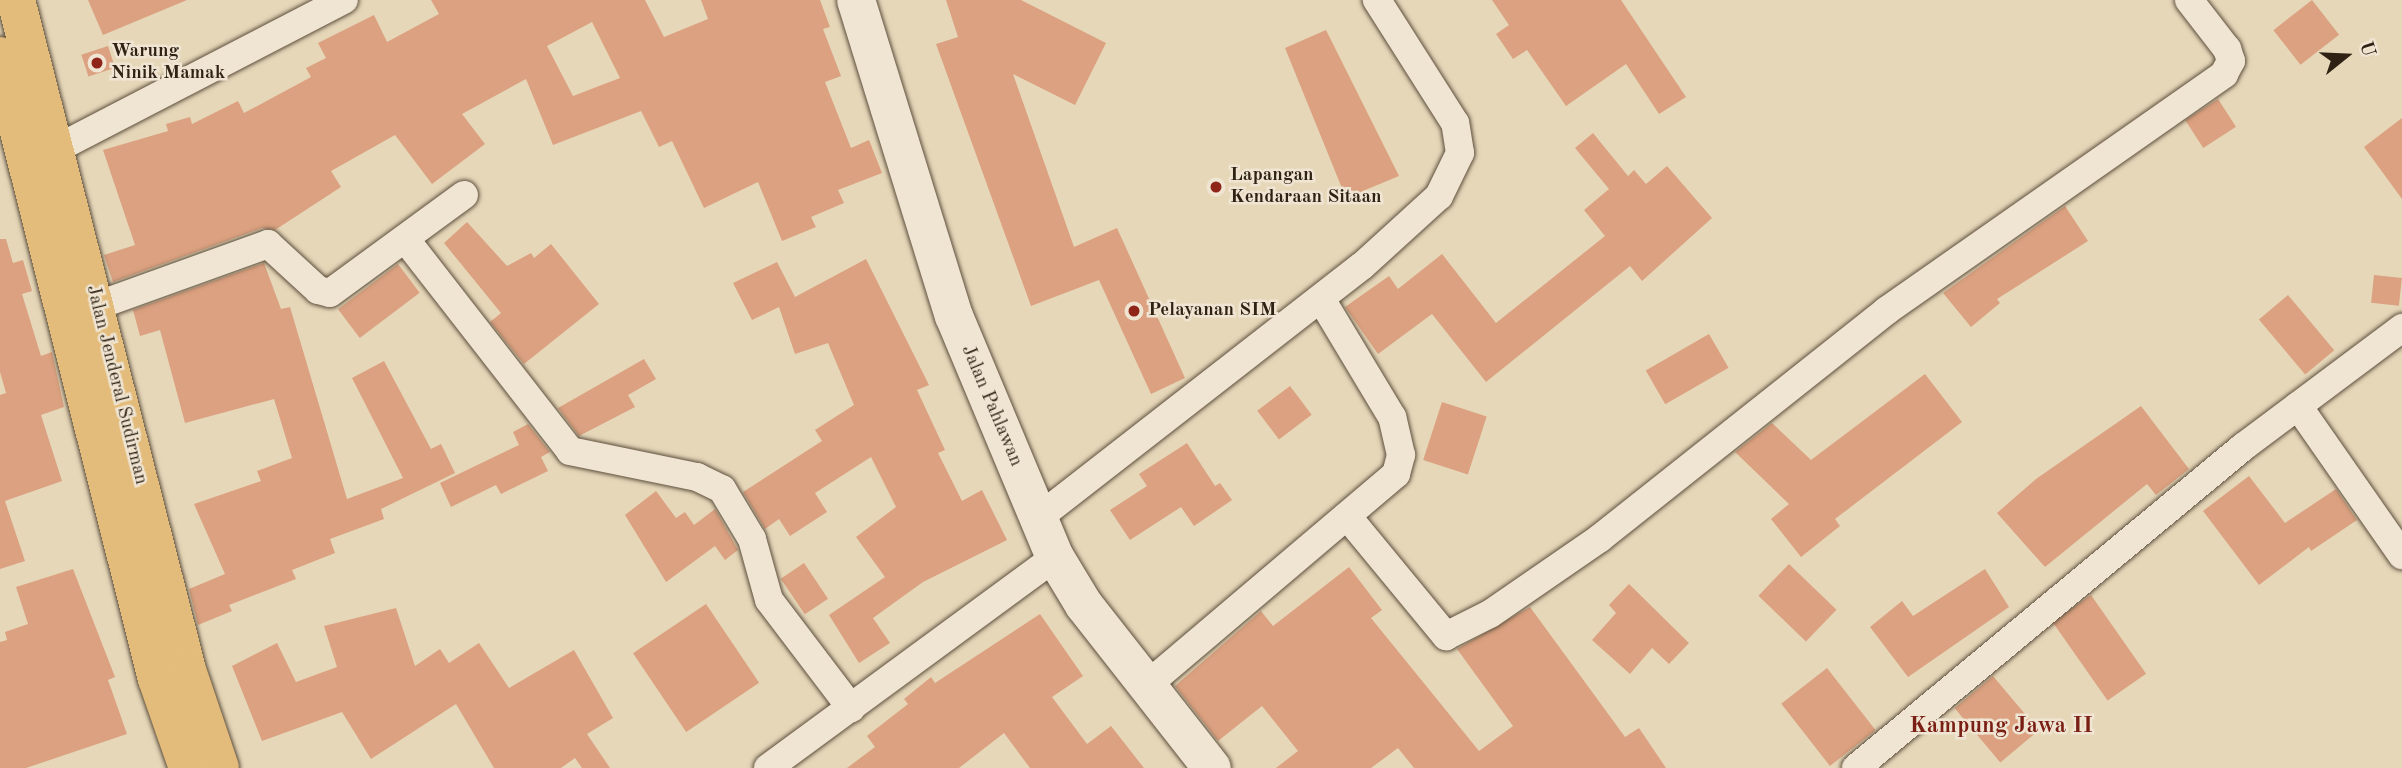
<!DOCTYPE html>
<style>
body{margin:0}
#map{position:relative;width:2402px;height:768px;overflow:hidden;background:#e6d7b9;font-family:"Old Standard TT",serif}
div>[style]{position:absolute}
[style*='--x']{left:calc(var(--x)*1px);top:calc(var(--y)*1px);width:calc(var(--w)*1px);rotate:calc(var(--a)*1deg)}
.building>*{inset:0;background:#dba180;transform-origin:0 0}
.roads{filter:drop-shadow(0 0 2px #5d4f3d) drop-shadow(0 0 2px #5d4f3d)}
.street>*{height:28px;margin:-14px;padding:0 14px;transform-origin:14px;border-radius:14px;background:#efe5d2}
.secondary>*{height:38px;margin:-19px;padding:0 19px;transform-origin:19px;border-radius:19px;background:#efe5d2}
.primary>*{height:38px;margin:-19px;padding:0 19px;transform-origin:19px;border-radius:19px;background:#e3bc7c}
.dots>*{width:19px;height:19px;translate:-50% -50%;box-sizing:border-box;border:4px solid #efe5d2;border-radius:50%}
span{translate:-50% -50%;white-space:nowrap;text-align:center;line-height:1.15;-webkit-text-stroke:5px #efe5d2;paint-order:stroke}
.poi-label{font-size:19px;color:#2f2214;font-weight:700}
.left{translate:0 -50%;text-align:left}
.street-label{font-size:19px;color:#2f2214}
.quarter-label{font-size:23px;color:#7a1f14;font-weight:700}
.north{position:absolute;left:2311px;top:21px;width:70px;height:70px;-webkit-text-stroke:5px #efe5d2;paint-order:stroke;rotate:72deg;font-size:19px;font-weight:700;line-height:28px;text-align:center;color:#2f2214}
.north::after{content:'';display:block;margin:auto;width:24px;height:32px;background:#2f2214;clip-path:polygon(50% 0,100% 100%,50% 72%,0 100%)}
</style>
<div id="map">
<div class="building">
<i style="clip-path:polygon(88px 0,187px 0,103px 35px)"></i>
<i style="clip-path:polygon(evenodd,431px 0,645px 0,664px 37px,708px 19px,701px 0,820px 0,830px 27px,823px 29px,841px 76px,825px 82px,851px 148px,869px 140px,882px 173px,838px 190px,844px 203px,811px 217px,816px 227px,782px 241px,758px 182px,704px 208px,672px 141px,659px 147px,641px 111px,553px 145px,526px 79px,462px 114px,485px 144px,432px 184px,395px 135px,331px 171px,341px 187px,275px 230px,262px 228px,113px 282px,104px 255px,135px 245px,103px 150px,168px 131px,166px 124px,190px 117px,192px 124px,238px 101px,244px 113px,311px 77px,306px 68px,326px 58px,318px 43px,374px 15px,387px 42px,439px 14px,431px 0,592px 22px,620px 78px,573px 96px,547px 46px,592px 22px)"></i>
<i style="clip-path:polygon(946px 0,1021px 0,1106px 43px,1075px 105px,1013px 74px,1074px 247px,1117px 228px,1185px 378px,1151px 394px,1099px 280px,1031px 306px,936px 44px,958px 37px)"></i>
<i style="clip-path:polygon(1492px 0,1621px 0,1686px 97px,1659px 114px,1626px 64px,1566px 106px,1527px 50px,1513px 59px,1496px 34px,1509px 25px)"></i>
<i style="left:2312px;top:0;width:44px;height:49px;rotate:52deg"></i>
<i style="clip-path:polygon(1326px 30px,1399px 176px,1346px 198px,1285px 48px)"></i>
<i style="left:108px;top:46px;width:23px;height:28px;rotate:72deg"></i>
<i style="left:2218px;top:99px;width:33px;height:39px;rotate:57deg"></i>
<i style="clip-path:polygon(2402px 118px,2402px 199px,2364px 147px)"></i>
<i style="clip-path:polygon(1593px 133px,1628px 176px,1634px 170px,1646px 184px,1667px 166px,1712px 218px,1642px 281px,1630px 266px,1486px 382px,1432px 314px,1378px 354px,1345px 307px,1389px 276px,1398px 289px,1442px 254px,1496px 323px,1605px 236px,1584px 210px,1609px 189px,1575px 148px)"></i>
<i style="clip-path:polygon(2065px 206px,2088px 241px,1997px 299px,2000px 303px,1971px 327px,1943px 293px)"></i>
<i style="clip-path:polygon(467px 222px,507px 266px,531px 253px,534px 258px,551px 244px,599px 304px,524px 364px,490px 322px,501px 313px,444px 243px)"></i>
<i style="clip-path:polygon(0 239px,6px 239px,13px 263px,23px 260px,32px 291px,22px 294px,41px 356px,52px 352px,64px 407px,41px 415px,62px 481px,5px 501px,25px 561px,0 569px,0 395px,6px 393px,0 372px)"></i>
<i style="clip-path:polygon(866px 259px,929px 385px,917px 390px,945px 450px,938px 453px,962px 501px,982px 490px,1007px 540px,923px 582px,873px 618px,890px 643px,859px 663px,829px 615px,885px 577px,856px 537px,896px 507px,871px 457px,815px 493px,827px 512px,790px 536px,779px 519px,765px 529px,743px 492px,822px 441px,815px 430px,854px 405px,828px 343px,795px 354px,779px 307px,752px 320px,733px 283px,777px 262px,795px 297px)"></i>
<i style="clip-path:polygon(264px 263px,281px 309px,290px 307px,347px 499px,403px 478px,352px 378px,384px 361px,431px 449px,441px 444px,455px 473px,381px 509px,384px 519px,330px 539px,335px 553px,292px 570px,296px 579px,229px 605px,232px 611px,198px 625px,189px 589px,225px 574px,194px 504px,261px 481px,257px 471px,292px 458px,274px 399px,185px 423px,160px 330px,140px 336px,133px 310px)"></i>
<i style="left:398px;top:264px;width:36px;height:75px;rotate:53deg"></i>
<i style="left:2374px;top:275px;width:28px;height:28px;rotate:6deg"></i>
<i style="left:2288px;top:295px;width:72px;height:38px;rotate:50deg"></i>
<i style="left:1709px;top:334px;width:39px;height:73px;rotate:60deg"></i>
<i style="clip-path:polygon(644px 359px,656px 379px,628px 395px,635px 407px,579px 436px,558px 408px)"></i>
<i style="clip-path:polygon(1925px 374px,1962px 422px,1835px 519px,1840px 526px,1801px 557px,1771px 519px,1789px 504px,1735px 452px,1772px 423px,1811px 460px)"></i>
<i style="left:1290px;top:386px;width:36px;height:41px;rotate:53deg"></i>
<i style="left:1442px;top:402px;width:47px;height:61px;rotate:18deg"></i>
<i style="clip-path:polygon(2141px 406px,2189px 469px,2156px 495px,2147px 484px,2045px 567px,1997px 513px,2036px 479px)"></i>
<i style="clip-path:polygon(528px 424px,550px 452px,541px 457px,548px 471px,501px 494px,496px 485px,451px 507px,440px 483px,519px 445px,513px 432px)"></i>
<i style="clip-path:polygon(1187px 443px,1215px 486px,1220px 483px,1232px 500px,1194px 526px,1181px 507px,1130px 540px,1110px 510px,1147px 486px,1139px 474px)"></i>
<i style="clip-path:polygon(2249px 476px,2285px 523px,2336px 489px,2357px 520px,2311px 551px,2309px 547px,2259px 585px,2203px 511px)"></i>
<i style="clip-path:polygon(656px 491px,676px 518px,685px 512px,694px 525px,715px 509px,738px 550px,725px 560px,715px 546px,666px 582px,625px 515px)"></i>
<i style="left:804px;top:563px;width:43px;height:28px;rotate:56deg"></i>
<i style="left:1789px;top:564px;width:66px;height:44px;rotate:44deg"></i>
<i style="clip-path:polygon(1349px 567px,1382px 610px,1371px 618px,1479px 751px,1513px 726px,1457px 649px,1530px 607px,1625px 737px,1639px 728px,1666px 768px,1414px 768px,1398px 748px,1371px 768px,1276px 768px,1298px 751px,1262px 706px,1218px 741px,1175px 686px,1261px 611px,1273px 626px)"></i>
<i style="clip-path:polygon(73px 569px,115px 677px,108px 680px,127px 734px,26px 768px,0 768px,0 642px,7px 640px,5px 632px,28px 624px,16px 587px)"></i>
<i style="clip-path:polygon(1985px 569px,2009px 607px,1908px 677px,1870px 627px,1902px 601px,1913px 616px)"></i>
<i style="clip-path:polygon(1629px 584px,1689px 643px,1669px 664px,1652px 648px,1630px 674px,1592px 640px,1616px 613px,1609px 605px)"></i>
<i style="left:2091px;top:595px;width:96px;height:47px;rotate:55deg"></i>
<i style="left:706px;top:604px;width:95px;height:88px;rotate:56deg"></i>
<i style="clip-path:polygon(396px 608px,415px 666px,440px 649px,449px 663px,479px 643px,509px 688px,574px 650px,613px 718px,587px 734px,610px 768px,582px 768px,575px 758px,561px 768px,494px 768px,456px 704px,371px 759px,342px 712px,262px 741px,232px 666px,277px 643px,296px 682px,337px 667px,324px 626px)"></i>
<i style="clip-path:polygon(1040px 614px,1083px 676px,1052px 697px,1087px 744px,1111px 726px,1144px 768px,1030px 768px,1004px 733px,959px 768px,847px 768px,875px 747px,867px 736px,908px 704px,904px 699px,931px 677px,935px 683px)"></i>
<i style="left:1827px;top:668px;width:79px;height:58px;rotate:52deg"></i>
<i style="left:1993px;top:676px;width:71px;height:50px;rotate:50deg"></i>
</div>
<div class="roads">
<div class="street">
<i style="--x:58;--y:148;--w:322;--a:-27.4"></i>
<i style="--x:406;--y:240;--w:267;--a:52.1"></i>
<i style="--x:570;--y:451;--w:130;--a:11.6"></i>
<i style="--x:697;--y:477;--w:28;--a:26"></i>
<i style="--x:722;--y:489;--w:58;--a:59"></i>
<i style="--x:752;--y:539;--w:63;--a:74.4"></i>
<i style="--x:769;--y:600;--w:136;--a:52.8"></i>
<i style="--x:96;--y:306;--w:183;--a:-19.8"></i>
<i style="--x:268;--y:244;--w:68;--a:42.6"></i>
<i style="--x:318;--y:290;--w:12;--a:14"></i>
<i style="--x:330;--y:293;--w:166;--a:-36.2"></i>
<i style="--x:2298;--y:406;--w:182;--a:55.1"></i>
<i style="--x:1347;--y:516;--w:156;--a:50.5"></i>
<i style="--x:1446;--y:636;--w:49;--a:-26.6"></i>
<i style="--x:1490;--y:614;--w:134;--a:-34.6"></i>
<i style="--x:1600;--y:538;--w:365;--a:-38.4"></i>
<i style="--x:1886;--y:311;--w:413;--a:-35"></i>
<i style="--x:2224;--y:74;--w:15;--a:-62"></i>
<i style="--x:2231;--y:61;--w:13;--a:-108"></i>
<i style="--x:2227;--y:49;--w:62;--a:-127.8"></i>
<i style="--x:1038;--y:518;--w:410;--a:-37.9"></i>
<i style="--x:1362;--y:266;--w:104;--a:-42.3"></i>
<i style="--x:1439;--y:196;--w:48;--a:-64"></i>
<i style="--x:1460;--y:153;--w:30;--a:-99"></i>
<i style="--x:1455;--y:123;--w:146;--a:-122.4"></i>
<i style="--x:1146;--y:686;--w:328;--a:-40.3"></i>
<i style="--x:1396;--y:474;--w:20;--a:-75"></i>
<i style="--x:1401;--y:455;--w:39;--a:-103"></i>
<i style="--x:1392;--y:417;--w:138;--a:-121"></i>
<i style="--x:768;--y:768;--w:356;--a:-36.3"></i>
<i style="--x:1856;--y:768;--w:503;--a:-39.67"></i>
<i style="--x:2243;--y:447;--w:199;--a:-36.8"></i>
</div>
<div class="secondary">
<i style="--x:856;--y:0;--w:331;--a:72.8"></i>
<i style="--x:954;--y:316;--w:261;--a:67.3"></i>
<i style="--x:1055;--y:557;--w:56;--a:58.9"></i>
<i style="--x:1084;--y:605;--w:207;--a:51.9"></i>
</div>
<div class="primary">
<i style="--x:16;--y:0;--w:691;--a:75.68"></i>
<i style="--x:187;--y:670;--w:103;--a:71.4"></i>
<i style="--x:0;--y:56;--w:642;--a:75.86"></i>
<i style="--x:157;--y:679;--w:94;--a:70.8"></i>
</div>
</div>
<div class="dots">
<i style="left:97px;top:63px;background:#8f2418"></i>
<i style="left:1216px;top:187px;background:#8f2418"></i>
<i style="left:1134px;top:311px;background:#8f2418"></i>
</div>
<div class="poi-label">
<span class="left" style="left:111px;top:63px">Warung<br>Ninik Mamak</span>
<span class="left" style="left:1230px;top:187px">Lapangan<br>Kendaraan Sitaan</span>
<span class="left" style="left:1148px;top:311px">Pelayanan SIM</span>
</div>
<div class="street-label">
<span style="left:116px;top:385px;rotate:76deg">Jalan Jenderal Sudirman</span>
<span style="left:991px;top:406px;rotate:67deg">Jalan Pahlawan</span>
</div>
<div class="quarter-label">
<span style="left:2001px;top:726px">Kampung Jawa II</span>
</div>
<div class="north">U</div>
</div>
